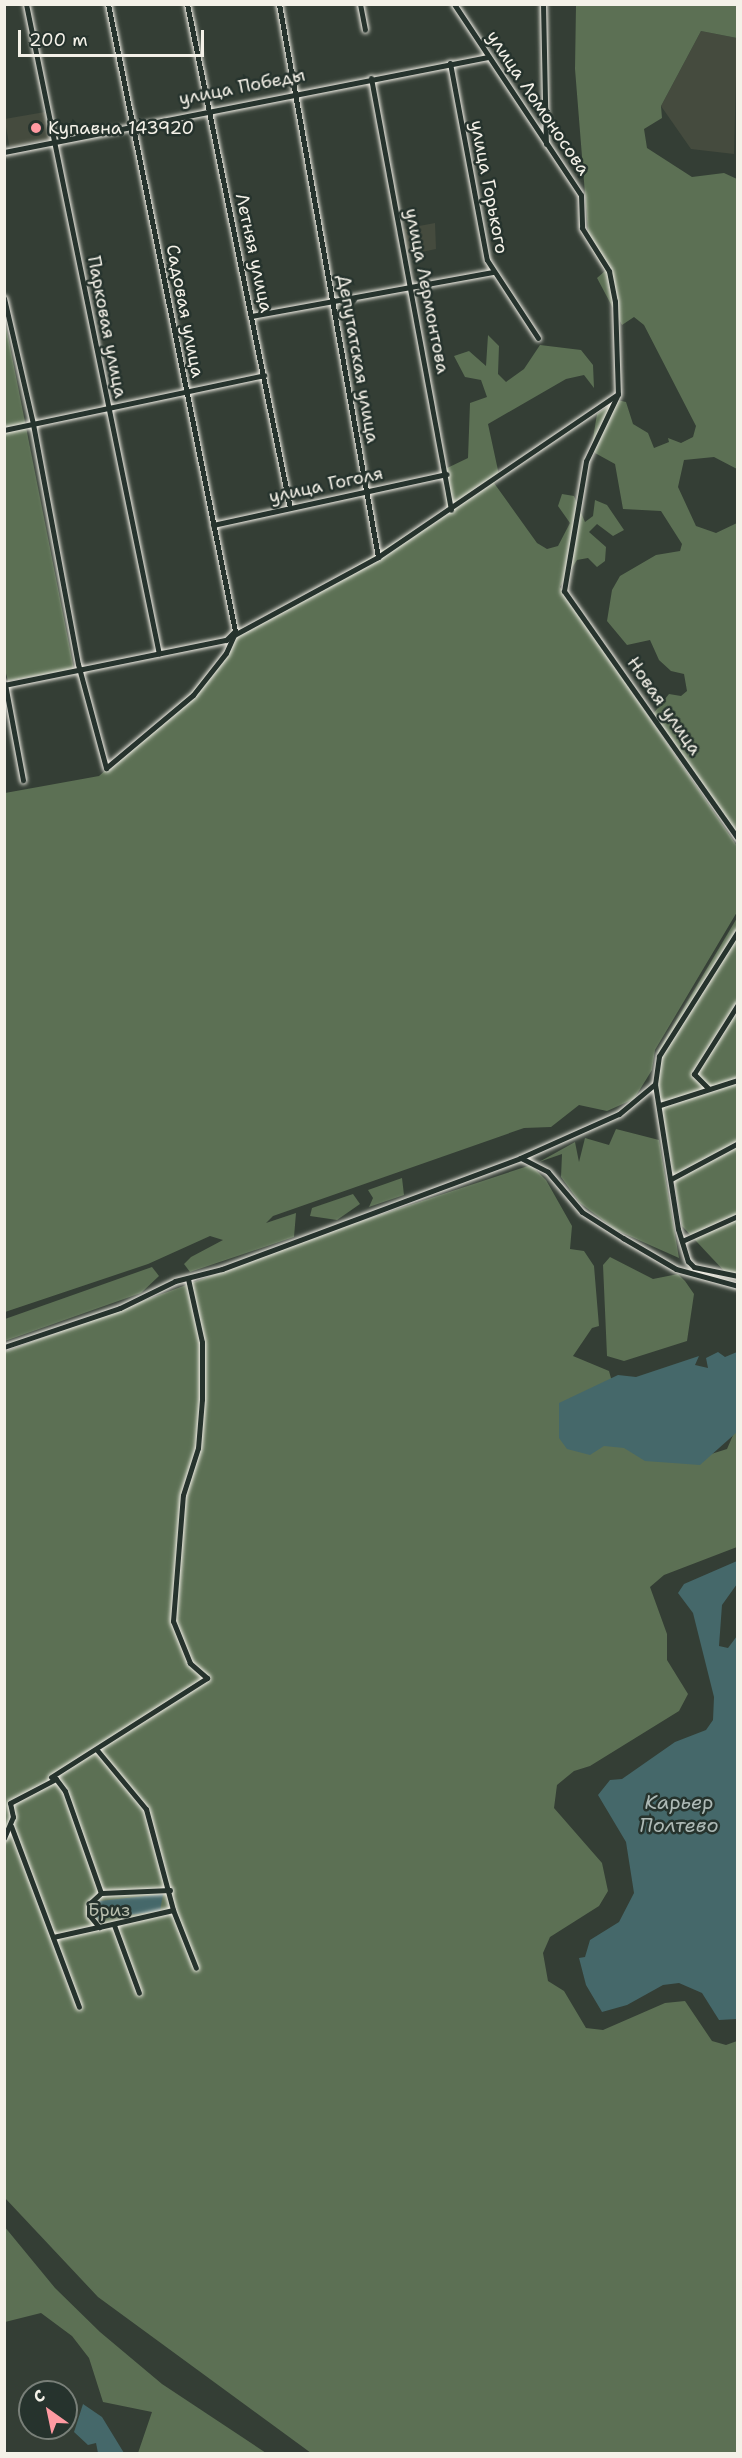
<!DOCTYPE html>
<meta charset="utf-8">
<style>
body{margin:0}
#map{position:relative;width:742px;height:2458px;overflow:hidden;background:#343e35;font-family:"Shantell Sans",sans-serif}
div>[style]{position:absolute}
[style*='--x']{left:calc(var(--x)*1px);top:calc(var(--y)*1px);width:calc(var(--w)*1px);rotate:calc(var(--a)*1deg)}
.built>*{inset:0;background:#454b3e;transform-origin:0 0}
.green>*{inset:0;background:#5c7054}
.water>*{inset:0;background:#45686a}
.roads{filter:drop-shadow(0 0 2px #f4f1e8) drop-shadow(0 0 2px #f4f1e8)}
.street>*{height:5px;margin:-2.5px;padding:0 2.5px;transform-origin:2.5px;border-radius:2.5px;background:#26332d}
.dots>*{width:16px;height:16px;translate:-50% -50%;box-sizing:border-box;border:3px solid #26332d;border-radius:50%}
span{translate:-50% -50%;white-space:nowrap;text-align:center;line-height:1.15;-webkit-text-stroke:5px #26332d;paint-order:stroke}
.street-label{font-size:18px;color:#f4f1e8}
.poi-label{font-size:18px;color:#f4f1e8}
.left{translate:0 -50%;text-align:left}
.park-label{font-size:18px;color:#b7bdad}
.water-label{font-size:20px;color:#aebab6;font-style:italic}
.frame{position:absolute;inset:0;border:6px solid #f4f1e8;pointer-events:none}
.north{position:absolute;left:18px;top:2380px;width:60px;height:60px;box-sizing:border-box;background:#26332d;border:2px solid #787f78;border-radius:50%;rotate:327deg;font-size:16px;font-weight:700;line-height:24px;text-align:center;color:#f4f1e8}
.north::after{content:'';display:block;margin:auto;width:21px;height:27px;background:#ff9aa2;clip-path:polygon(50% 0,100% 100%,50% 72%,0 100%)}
.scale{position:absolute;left:18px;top:30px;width:186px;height:27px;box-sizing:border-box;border:3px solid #f4f1e8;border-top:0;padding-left:8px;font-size:18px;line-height:21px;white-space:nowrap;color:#f4f1e8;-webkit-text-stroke:4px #26332d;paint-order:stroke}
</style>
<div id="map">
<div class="built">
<i style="clip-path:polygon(701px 31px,737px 38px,734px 154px,691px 149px,661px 106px)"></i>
<i style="left:45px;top:112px;width:28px;height:41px;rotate:80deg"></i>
<i style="clip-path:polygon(435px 223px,436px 249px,407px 255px,403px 229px)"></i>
</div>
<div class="green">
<i style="clip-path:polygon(576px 5px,737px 5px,737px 38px,701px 31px,661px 106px,662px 118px,644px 129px,647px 148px,692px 177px,724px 173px,737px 179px,737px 469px,714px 457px,684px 460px,678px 487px,696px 526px,716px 533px,737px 523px,737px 837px,653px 714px,669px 694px,681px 696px,687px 691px,684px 674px,671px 671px,659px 660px,650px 640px,627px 645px,607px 621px,612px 590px,620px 576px,656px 555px,680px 551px,682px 544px,661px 511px,623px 509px,615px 464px,595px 453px,592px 445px,597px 414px,617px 400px,626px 402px,633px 424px,648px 433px,654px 448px,669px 442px,668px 438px,681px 443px,693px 437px,696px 426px,644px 325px,634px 317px,622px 325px,597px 278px,605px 271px,589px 244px,575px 69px)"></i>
<i style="clip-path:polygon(4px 316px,74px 669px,8px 681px,4px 666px)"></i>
<i style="clip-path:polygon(488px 335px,499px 346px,498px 374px,506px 382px,524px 369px,540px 345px,581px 350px,593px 365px,594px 388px,584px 375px,566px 379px,488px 424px,499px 475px,494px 483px,537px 543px,547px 549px,558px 546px,570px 523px,558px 506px,562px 494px,574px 496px,585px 522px,593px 516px,595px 500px,607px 505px,624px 530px,613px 536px,597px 524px,589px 532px,606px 547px,605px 561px,597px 567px,588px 558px,577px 560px,560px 587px,737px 846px,737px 912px,655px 1050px,652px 1070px,634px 1099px,607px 1111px,579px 1105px,551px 1127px,524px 1128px,273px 1216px,266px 1223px,296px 1213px,294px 1237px,190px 1272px,184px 1264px,191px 1257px,223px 1240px,210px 1236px,148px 1264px,5px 1312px,5px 793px,99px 776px,190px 694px,224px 653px,232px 633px,298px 602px,447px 510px,443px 470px,468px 458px,470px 403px,487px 397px,481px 380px,465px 377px,454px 356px,469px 351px,486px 366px)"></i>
<i style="clip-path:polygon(737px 918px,737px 1273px,726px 1273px,682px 1226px,655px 1069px,658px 1051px)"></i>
<i style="clip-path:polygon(616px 1129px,659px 1140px,679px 1258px,616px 1230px,580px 1203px,561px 1177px,562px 1154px,539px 1162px,575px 1142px,579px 1162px,585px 1138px,609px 1145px)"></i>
<i style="clip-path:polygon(531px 1165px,546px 1180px,572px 1226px,570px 1249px,584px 1251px,594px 1266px,599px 1326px,592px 1328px,573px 1356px,609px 1371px,614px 1389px,606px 1439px,689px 1461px,727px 1449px,737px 1426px,737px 1547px,664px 1575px,650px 1587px,667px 1634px,667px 1660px,688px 1694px,679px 1711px,590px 1766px,574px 1771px,557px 1785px,554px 1808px,602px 1863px,608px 1891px,599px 1906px,550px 1937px,543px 1953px,548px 1981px,564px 1991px,586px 2028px,603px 2030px,665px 2003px,685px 2001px,712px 2041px,726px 2045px,737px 2041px,737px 2453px,311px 2453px,98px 2297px,5px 2198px,4px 1352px,352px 1224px)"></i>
<i style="clip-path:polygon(402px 1178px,404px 1195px,369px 1207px,373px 1198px,368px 1190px)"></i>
<i style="clip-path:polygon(353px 1194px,360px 1204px,337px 1220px,310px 1216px,312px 1208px)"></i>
<i style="clip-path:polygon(610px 1257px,653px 1279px,678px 1274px,685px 1281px,694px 1294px,687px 1341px,624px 1361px,607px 1356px,603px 1265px)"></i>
<i style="clip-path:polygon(152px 1267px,159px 1276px,141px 1293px,5px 1341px,5px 1319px)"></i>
<i style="clip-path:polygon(4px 2226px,55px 2288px,100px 2332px,162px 2384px,266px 2453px,138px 2453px,152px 2412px,103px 2402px,89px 2358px,72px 2336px,41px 2313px,5px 2322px)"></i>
</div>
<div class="water">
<i style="clip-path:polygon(718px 1352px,725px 1357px,737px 1352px,737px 1432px,700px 1465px,645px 1461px,624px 1448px,604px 1446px,590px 1455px,567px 1449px,559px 1438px,559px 1403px,618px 1375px,636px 1377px,699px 1356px,695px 1365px,708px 1368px,706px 1358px)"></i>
<i style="clip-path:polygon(737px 1561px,737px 1584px,722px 1605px,719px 1646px,728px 1648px,737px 1636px,737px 2019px,719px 2020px,702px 1993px,679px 1983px,663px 1985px,627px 2005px,602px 2012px,586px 1985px,579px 1958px,585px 1957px,590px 1940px,619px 1922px,634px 1893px,626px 1842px,598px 1795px,610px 1780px,622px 1779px,675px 1742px,706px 1730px,713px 1720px,714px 1697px,693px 1613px,678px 1593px,684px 1584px)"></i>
<i style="clip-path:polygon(163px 1894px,160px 1911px,99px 1919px,94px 1914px,100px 1901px)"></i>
<i style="clip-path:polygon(83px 2404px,102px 2417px,124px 2453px,98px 2453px,96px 2443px,88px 2445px,74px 2432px)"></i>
</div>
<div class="roads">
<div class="street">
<i style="--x:26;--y:4;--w:663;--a:78.44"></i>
<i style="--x:187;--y:4;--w:514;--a:78.45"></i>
<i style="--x:360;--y:4;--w:26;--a:79"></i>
<i style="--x:454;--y:4;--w:229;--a:56.4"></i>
<i style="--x:581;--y:195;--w:33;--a:88"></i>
<i style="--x:582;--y:228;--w:51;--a:57.9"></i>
<i style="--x:609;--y:271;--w:31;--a:79"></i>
<i style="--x:615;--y:301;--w:93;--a:88.2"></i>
<i style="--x:543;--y:4;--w:140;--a:88.8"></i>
<i style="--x:450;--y:63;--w:200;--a:79.4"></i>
<i style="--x:487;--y:260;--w:93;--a:56.8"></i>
<i style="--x:371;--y:78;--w:439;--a:79.5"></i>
<i style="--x:4;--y:152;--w:492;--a:-11.1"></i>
<i style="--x:4;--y:298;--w:129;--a:77"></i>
<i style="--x:33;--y:424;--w:244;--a:79.4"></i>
<i style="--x:78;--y:664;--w:108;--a:74.9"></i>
<i style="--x:106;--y:768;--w:114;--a:-40"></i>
<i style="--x:193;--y:695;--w:53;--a:-51.8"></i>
<i style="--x:226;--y:653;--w:20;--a:-66"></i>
<i style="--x:234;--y:635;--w:164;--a:-28.4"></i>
<i style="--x:378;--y:557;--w:562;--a:-100.15"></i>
<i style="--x:251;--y:316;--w:246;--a:-10.3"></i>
<i style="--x:618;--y:394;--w:74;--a:115.5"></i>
<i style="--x:586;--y:461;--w:132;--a:99.6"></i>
<i style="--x:564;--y:591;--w:303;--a:54.9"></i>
<i style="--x:4;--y:430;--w:266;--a:-11.9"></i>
<i style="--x:213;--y:525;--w:239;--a:-12.3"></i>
<i style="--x:378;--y:557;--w:288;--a:-34.2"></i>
<i style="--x:5;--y:684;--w:98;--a:79.4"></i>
<i style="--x:4;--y:685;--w:227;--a:-11.5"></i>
<i style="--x:226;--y:640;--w:13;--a:-45"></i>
<i style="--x:235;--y:631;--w:640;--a:-101.45"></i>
<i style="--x:738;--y:931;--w:148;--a:122.3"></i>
<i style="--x:659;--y:1056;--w:28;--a:98"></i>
<i style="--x:655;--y:1084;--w:147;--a:81"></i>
<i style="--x:678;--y:1229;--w:34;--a:73"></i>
<i style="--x:688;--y:1261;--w:8;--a:45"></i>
<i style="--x:694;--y:1267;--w:45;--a:11.6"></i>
<i style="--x:708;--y:1088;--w:20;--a:-135"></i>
<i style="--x:694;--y:1074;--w:83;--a:-57.8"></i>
<i style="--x:660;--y:1105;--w:82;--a:-17.8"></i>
<i style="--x:521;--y:1158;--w:30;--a:27"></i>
<i style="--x:548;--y:1172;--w:52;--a:49.6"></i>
<i style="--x:582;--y:1212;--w:49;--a:32.4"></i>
<i style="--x:623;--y:1238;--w:61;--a:30.3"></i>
<i style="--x:676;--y:1269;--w:64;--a:15.3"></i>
<i style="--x:671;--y:1179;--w:76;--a:-28.2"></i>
<i style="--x:682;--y:1241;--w:61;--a:-24.1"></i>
<i style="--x:4;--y:1347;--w:122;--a:-18.6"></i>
<i style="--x:120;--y:1308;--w:61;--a:-26.1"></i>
<i style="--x:175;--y:1281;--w:49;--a:-14.3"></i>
<i style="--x:222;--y:1269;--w:318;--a:-20.4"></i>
<i style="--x:520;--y:1158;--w:108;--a:-24"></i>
<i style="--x:619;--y:1114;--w:47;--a:-39.8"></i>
<i style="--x:97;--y:1750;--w:77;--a:50.3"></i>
<i style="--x:146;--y:1809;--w:105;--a:75"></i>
<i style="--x:173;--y:1910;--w:62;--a:68.4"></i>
<i style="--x:51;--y:1777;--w:185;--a:-32.4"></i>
<i style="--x:207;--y:1678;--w:23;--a:-139"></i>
<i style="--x:190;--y:1663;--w:45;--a:-112"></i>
<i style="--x:173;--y:1621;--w:126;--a:-85.5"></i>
<i style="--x:183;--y:1495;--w:49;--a:-72.3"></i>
<i style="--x:198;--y:1448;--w:49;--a:-85.3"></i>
<i style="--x:202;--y:1399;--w:57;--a:-90"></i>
<i style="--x:202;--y:1342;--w:65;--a:-102.5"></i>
<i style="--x:11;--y:1826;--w:193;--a:69.4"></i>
<i style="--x:4;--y:1838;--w:23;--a:-67"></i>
<i style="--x:13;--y:1817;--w:14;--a:-102"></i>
<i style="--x:10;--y:1803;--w:52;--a:-27.6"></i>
<i style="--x:56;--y:1779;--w:15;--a:53"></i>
<i style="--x:65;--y:1791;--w:108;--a:70.6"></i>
<i style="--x:170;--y:1890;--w:69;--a:177.5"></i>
<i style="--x:101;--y:1893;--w:16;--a:137"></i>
<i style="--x:89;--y:1904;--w:11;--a:90"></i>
<i style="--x:89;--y:1915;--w:16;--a:50"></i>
<i style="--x:99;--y:1927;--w:76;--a:-12.9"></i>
<i style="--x:114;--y:1925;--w:72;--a:69.8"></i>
<i style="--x:53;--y:1937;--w:46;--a:-12.5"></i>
</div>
</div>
<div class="dots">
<i style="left:36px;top:128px;background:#ff9aa2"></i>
</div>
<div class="street-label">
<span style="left:242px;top:87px;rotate:-11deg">улица Победы</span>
<span style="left:538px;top:103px;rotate:56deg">улица Ломоносова</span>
<span style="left:489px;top:187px;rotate:79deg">улица Горького</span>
<span style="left:254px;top:253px;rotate:78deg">Летняя улица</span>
<span style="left:427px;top:291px;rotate:79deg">улица Лермонтова</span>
<span style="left:185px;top:311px;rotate:79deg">Садовая улица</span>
<span style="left:107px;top:327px;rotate:79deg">Парковая улица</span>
<span style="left:358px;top:359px;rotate:80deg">Депутатская улица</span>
<span style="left:326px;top:485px;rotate:-12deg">улица Гоголя</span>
<span style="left:664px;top:706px;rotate:55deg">Новая улица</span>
</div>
<div class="poi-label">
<span class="left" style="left:48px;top:128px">Купавна 143920</span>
</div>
<div class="park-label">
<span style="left:109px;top:1910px">Бриз</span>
</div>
<div class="water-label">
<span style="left:679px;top:1814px">Карьер<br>Полтево</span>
</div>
<div class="frame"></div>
<div class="north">С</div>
<div class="scale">200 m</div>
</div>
